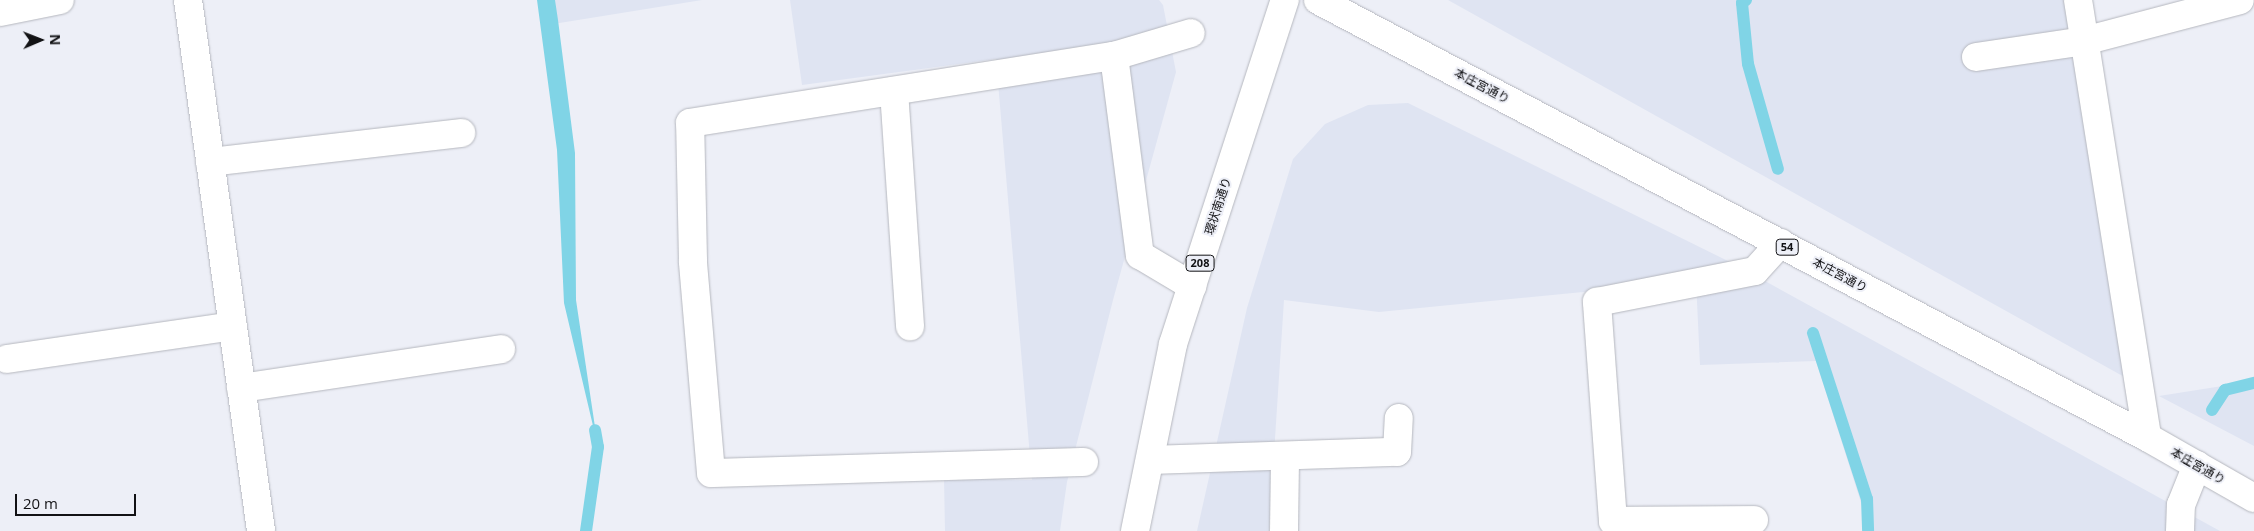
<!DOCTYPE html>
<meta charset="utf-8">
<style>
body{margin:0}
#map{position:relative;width:2254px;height:531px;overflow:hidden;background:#edeff7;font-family:"Open Sans","Noto Sans JP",sans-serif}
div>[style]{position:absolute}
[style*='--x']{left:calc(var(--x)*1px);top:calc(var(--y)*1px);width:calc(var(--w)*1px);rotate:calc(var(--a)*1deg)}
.built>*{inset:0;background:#dfe4f2}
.water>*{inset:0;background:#80d4e6}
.stream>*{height:12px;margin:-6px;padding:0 6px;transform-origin:6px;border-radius:6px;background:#80d4e6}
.roads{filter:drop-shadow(0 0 1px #b5b7be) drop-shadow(0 0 1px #b5b7be)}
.minor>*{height:28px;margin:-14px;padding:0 14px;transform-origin:14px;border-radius:14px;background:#fff}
.primary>*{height:28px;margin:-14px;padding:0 14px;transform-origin:14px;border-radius:14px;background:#fff}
.trunk>*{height:28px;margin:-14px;padding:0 14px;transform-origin:14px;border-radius:14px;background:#fff}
span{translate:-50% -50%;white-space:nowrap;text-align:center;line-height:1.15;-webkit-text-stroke:4px #edeff7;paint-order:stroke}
.shield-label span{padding:1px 4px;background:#edeff7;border:1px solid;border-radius:4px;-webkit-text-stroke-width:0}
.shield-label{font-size:11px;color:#121215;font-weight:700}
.street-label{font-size:12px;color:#121215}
.north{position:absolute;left:15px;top:15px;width:50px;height:50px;-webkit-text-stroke:4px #edeff7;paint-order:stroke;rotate:89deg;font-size:14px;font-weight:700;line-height:20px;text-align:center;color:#121215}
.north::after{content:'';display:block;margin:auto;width:18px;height:22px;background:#121215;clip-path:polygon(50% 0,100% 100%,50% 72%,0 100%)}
.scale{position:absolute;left:15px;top:494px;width:121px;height:22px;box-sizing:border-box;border:2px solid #121215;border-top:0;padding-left:6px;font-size:15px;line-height:18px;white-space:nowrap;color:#121215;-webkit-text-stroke:4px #edeff7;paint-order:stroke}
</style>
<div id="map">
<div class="built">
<i style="clip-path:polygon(543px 0,702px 0,547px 25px)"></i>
<i style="clip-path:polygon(790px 0,1159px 0,1163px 5px,1176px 72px,1113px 300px,1067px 482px,1060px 531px,945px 531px,944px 478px,1032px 480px,996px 59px,802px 85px)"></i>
<i style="clip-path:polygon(1448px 0,2070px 0,2128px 379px)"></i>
<i style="clip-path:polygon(1408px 103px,1732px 263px,2220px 531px,1870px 531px,1816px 361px,1700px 365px,1696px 281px,1379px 312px,1284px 300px,1269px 531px,1197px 531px,1247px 308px,1293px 159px,1325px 124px,1368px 105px)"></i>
<i style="clip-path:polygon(2254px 381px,2254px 446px,2159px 396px)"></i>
</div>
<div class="water">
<i style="clip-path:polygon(537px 0,555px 0,558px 20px,575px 153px,576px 300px,598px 447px,564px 303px,557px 150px)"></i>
</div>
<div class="stream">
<i style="--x:1746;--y:0;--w:5;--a:143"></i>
<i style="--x:1742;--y:3;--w:61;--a:84.4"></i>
<i style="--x:1748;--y:64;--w:109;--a:74.1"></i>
<i style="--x:1813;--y:333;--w:175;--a:72"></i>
<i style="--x:1867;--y:499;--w:32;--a:88"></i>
<i style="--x:2212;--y:410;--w:24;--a:-57"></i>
<i style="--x:2225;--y:390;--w:30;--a:-14"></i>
<i style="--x:586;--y:531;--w:85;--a:-81.9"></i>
<i style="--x:598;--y:447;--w:17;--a:-100"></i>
</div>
<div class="roads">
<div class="minor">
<i style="--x:188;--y:0;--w:536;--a:82.17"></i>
<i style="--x:2078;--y:0;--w:442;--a:81"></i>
<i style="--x:0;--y:12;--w:61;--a:-11.3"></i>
<i style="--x:1114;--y:56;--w:80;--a:-16.6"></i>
<i style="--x:1976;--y:57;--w:109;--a:-8.4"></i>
<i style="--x:2084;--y:41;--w:161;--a:-14.7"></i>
<i style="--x:894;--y:91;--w:236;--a:86.1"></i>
<i style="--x:210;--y:162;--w:253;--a:-6.6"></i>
<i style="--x:7;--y:359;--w:228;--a:-8.3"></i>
<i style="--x:241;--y:388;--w:263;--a:-8.5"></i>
<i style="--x:1150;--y:460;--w:247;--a:-1.9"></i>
<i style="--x:1397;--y:452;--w:34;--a:-87"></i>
<i style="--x:1084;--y:462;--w:373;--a:178.3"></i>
<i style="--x:711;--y:473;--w:213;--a:-94.9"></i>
<i style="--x:693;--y:261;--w:138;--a:-91.2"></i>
<i style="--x:690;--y:123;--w:429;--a:-9"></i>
<i style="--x:1114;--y:56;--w:201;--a:82.6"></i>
<i style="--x:1140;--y:255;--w:61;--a:30.8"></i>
<i style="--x:1754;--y:520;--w:141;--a:179.6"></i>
<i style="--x:1613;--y:521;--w:220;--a:-94.2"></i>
<i style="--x:1597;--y:302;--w:161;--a:-11.1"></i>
<i style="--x:1755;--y:271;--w:38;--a:-48"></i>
<i style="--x:1284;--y:531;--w:74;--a:-89.2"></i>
<i style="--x:2180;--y:531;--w:26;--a:-88"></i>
<i style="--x:2181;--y:505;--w:43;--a:-68.2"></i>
</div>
<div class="primary">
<i style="--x:1318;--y:0;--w:937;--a:27.8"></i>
<i style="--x:2147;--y:437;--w:123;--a:29.7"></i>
</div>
<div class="trunk">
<i style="--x:1135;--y:531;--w:191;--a:-78.5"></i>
<i style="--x:1173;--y:344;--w:362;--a:-72"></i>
</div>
</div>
<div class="shield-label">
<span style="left:1787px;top:247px">54</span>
<span style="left:1200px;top:263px">208</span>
</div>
<div class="street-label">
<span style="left:1482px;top:86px;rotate:28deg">本庄宮通り</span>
<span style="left:1218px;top:206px;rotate:-72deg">環状南通り</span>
<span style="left:1840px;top:275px;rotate:28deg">本庄宮通り</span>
<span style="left:2198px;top:466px;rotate:30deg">本庄宮通り</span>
</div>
<div class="north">N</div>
<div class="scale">20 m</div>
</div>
